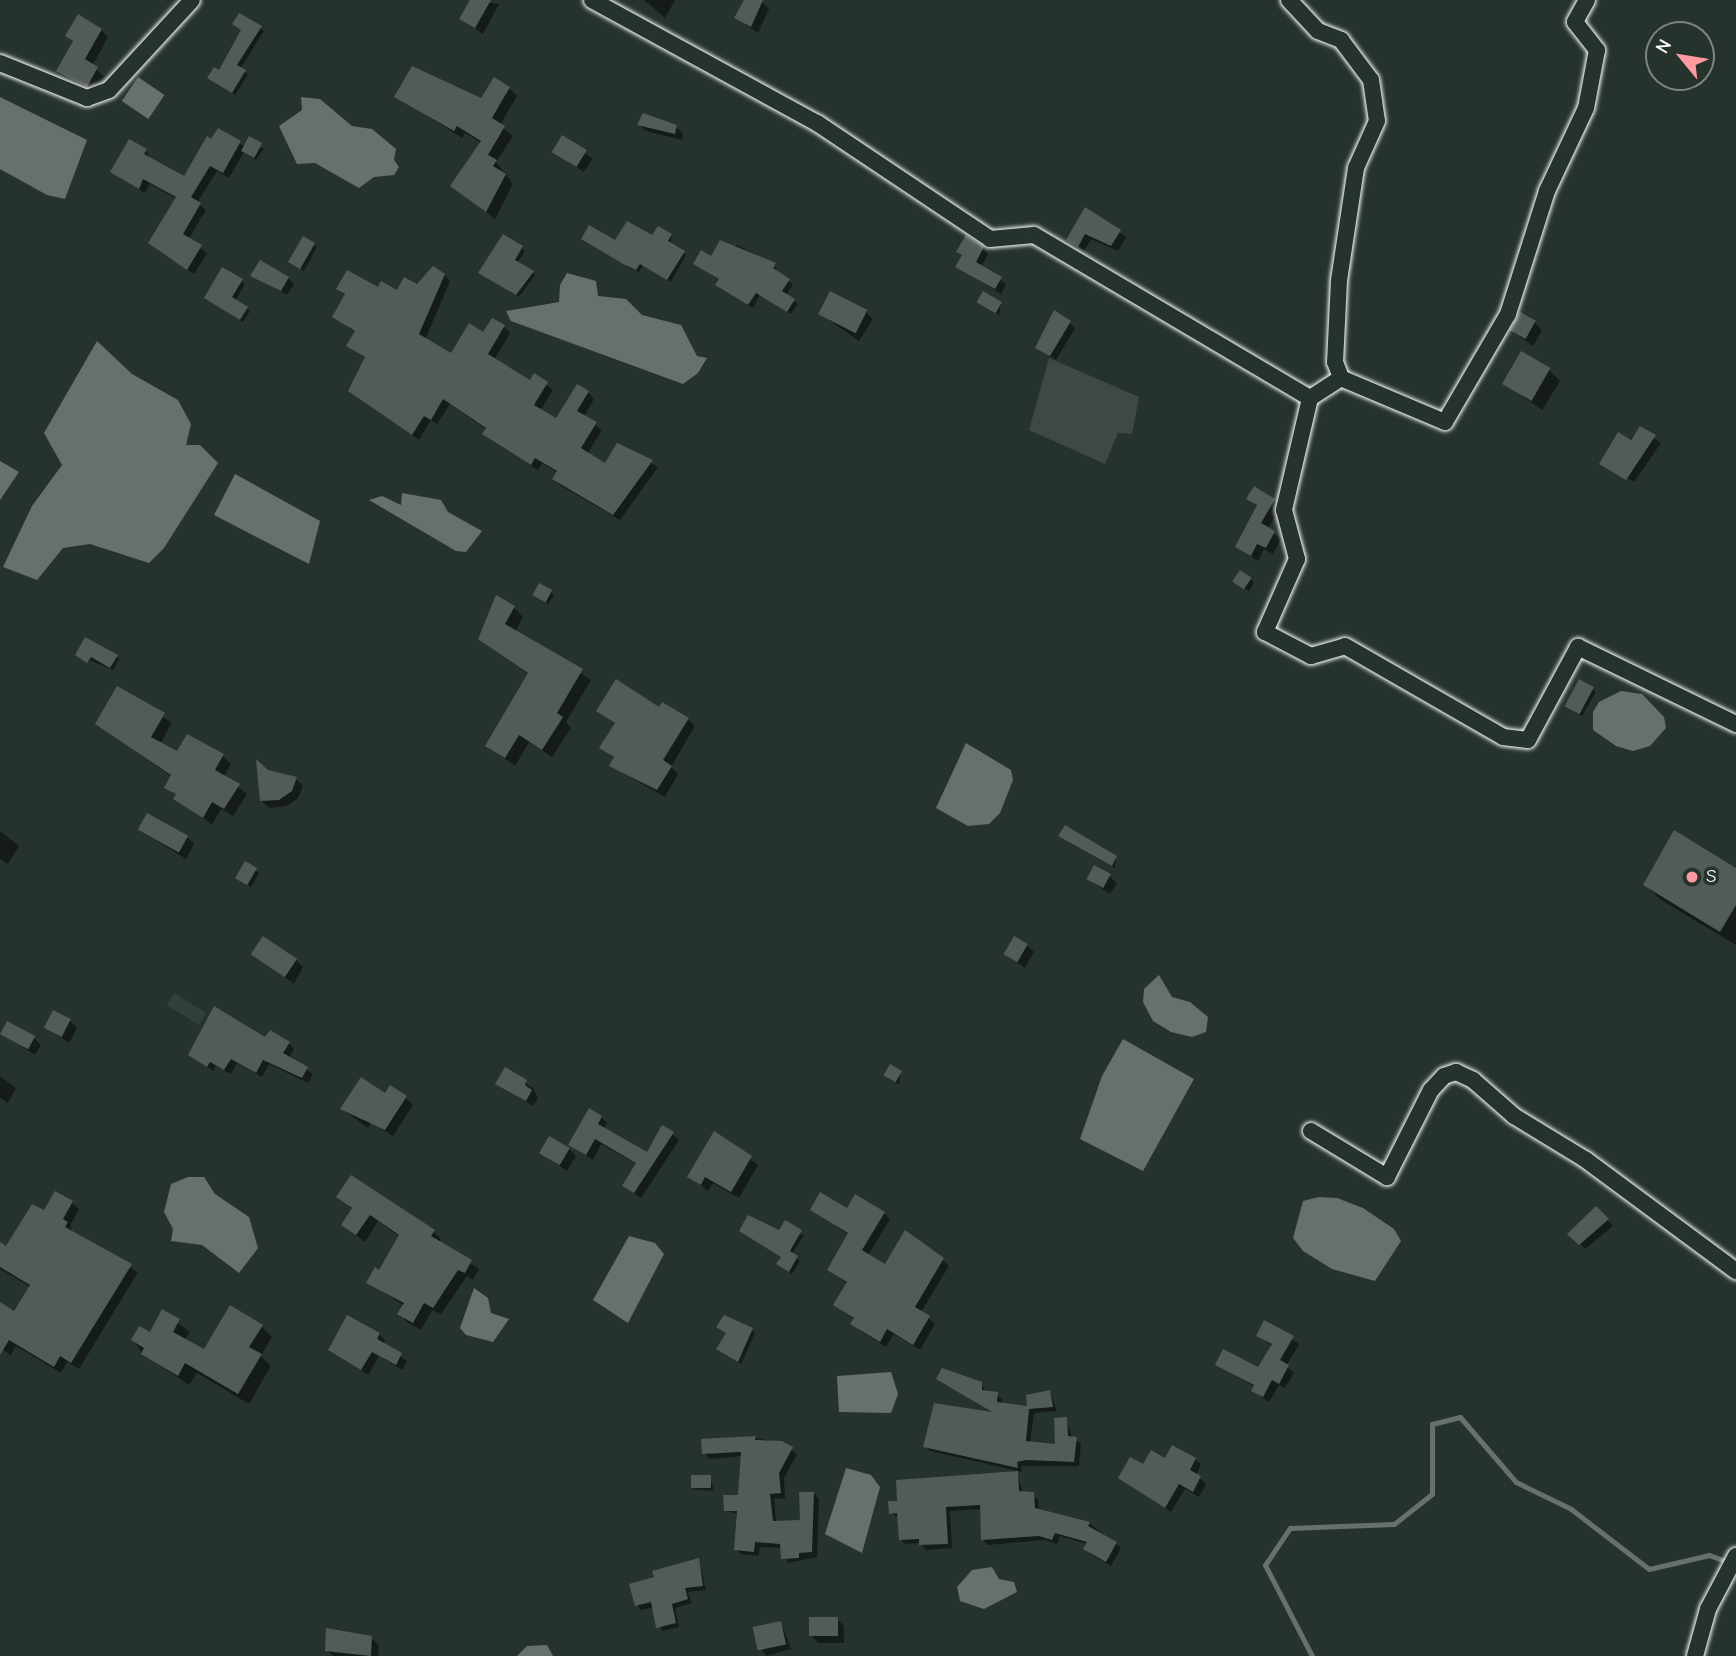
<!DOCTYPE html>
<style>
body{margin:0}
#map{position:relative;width:1736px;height:1656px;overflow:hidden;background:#26332d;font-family:"Comic Neue",sans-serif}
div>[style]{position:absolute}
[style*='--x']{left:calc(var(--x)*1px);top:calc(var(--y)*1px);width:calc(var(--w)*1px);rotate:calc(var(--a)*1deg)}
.built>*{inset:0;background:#333f3a;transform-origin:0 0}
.green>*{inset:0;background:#3e4944}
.water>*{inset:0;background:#67706c;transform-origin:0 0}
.shadow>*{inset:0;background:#0007;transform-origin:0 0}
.stream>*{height:5px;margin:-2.5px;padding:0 2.5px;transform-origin:2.5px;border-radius:2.5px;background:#67706c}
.building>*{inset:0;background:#515c57;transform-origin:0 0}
.roads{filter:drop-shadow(0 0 2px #fff) drop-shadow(0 0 2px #fff)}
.minor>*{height:16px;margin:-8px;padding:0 8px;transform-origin:8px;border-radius:8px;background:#26332d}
.dots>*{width:19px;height:19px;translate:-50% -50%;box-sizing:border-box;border:4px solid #26332d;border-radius:50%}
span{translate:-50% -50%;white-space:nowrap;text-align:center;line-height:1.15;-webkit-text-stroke:7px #26332d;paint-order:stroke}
.poi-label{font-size:19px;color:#fff}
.left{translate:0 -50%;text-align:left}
.north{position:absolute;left:1645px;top:21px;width:70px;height:70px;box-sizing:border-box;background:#26332d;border:2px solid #7d8581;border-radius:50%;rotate:300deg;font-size:19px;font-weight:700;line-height:28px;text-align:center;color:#fff}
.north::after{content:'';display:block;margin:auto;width:24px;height:32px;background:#ff9aa2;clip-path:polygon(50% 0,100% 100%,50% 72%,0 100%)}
</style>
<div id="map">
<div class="built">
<i style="left:174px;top:993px;width:38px;height:14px;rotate:32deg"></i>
</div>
<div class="green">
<i style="clip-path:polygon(1049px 358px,1139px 397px,1132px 434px,1118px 433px,1105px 464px,1029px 430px)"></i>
</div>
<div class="water">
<i style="left:138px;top:77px;width:32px;height:29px;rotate:34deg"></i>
<i style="clip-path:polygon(0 97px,87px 140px,65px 199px,47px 195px,0 169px)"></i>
<i style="clip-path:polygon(301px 97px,320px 99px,352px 126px,372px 129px,396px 149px,394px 160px,399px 167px,394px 175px,374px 177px,359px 188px,315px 163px,297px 164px,279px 126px,302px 110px)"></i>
<i style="clip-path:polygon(567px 273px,596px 281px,598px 296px,626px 299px,642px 315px,681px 325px,697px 356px,707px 358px,698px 373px,683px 384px,511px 321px,506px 311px,559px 302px,560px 285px)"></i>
<i style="clip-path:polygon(97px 341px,132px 374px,178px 400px,191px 424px,186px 445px,200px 445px,218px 463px,164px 548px,149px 563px,90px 544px,63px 548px,37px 580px,3px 567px,32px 506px,62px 465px,44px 433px)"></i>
<i style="clip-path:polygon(0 461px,19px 472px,0 500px)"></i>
<i style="clip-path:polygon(235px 474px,320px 521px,309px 564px,214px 515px)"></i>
<i style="clip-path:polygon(402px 493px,441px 500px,448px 512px,482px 531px,466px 552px,456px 551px,369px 500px,382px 496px,401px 505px)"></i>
<i style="clip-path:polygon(1621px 691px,1642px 694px,1664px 717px,1666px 728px,1650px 746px,1633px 751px,1616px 746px,1593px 730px,1593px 712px,1599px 702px)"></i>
<i style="clip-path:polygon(966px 743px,1011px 770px,1013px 780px,1000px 813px,989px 824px,968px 826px,936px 808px)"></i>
<i style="clip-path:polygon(1159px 975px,1172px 997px,1190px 1002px,1208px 1017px,1206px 1032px,1192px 1037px,1171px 1032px,1153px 1021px,1143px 1002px,1144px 989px)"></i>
<i style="clip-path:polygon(1123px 1039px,1194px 1079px,1143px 1171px,1080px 1139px,1102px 1076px)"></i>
<i style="clip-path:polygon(188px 1177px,204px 1177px,215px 1194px,249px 1217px,258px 1248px,239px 1273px,202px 1245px,171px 1241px,173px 1229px,164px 1212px,171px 1184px)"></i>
<i style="clip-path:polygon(1319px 1197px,1337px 1198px,1363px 1208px,1394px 1229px,1401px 1241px,1375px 1281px,1332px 1269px,1303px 1251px,1293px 1238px,1303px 1201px)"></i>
<i style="clip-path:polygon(629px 1236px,655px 1243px,664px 1254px,628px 1323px,593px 1300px)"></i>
<i style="clip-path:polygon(474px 1288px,488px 1298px,491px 1313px,509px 1319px,493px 1342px,466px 1335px,460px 1328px)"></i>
<i style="clip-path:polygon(891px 1372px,898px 1394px,891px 1413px,839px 1412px,837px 1376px)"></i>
<i style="clip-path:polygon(846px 1468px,871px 1475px,880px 1487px,862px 1553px,825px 1534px)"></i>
<i style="clip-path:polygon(992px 1567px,999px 1579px,1014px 1582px,1017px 1592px,984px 1609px,960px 1601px,957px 1587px,972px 1570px)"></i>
<i style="clip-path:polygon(547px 1645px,553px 1656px,517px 1656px,527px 1646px)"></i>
</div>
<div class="shadow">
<i style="clip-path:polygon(471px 0,499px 4px,483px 34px,461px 18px)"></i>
<i style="clip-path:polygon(644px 0,675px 0,665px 18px)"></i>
<i style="clip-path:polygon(746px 0,760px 0,769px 9px,758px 33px,736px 18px)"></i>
<i style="clip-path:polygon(239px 15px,264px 31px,240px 69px,248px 74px,235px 95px,209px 78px,219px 72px,243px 30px)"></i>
<i style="clip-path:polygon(101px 30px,108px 37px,92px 66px,104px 76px,95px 93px,58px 70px,74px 43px,67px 36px)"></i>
<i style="clip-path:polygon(509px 88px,517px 96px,500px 125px,513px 136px,496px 162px,513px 184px,495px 219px,453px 186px,482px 143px,465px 133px,462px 138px,396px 96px,482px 101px)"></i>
<i style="clip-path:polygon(639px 124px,676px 127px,683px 134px,682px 140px,646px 131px)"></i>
<i style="clip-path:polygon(219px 130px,245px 147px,264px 148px,256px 160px,244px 152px,229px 178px,217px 171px,197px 203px,206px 210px,188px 240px,207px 253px,194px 274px,156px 249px,177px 199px,150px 184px,145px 193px,112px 172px,146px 150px,150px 159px,185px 178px)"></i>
<i style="left:562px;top:138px;width:37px;height:16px;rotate:34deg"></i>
<i style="clip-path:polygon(1086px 210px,1126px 237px,1118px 251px,1091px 239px,1084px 251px,1069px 240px)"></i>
<i style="clip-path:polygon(671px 236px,671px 244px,686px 255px,671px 282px,643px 265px,639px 272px,628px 267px,586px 242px)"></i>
<i style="clip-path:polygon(304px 238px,317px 247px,304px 271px,293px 264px)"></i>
<i style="clip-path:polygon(737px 245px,773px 264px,770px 277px,776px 266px,776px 273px,793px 284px,786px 295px,798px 304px,791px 314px,760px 295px,753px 308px,721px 289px,720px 280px,699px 267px)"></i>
<i style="clip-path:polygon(522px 248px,525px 251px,517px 263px,535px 275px,519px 297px,480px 273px)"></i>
<i style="clip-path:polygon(983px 249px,988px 254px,981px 267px,1006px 284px,1001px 294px,958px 266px,963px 256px,958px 252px)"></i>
<i style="clip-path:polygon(223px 269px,245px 284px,235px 301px,250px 311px,243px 322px,206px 298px)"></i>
<i style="clip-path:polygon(444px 275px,450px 281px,425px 340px,451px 355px,504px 327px,510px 333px,494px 360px,530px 383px,534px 376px,553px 390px,540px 411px,557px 421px,588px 392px,594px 399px,584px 416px,602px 430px,587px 454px,606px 465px,617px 445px,658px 467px,620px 520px,560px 485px,554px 479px,558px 473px,542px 463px,538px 470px,491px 440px,484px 434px,487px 430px,450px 404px,437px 424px,431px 420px,419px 440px,357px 397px,366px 359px,348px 346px,356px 333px,334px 317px,345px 295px,338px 289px,397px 293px)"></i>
<i style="clip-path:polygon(253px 276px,288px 278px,294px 284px,287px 295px)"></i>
<i style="clip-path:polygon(1001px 303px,999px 315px,982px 304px)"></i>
<i style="clip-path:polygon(866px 312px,873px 319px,859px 341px,819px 313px)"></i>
<i style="clip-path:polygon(1070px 323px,1075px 328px,1056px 360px,1037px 347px)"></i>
<i style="clip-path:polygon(1535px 323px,1542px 330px,1533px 346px,1512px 331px)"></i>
<i style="clip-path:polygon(1549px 370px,1560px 381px,1542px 410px,1504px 383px)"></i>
<i style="clip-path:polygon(1640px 428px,1661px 443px,1634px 482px,1606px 466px)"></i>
<i style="clip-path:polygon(1249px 499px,1274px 500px,1281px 506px,1268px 529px,1281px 539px,1273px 554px,1264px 549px,1258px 561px,1237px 547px,1258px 507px)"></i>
<i style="clip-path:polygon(1251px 579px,1254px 582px,1249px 591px,1238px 585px)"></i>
<i style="clip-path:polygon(551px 592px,554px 595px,548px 604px,534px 595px)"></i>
<i style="clip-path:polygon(514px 608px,523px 617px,515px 632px,591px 680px,566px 722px,571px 728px,552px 757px,529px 742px,515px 766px,488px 746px,529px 675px,480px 639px)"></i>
<i style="clip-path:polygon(77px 655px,116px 656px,119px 659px,113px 670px)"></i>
<i style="clip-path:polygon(1580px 681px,1596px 692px,1582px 716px,1569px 708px)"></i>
<i style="clip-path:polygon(118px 688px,172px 723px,160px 744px,178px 754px,223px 756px,231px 764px,224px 777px,247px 794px,233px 816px,221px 809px,212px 825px,167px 787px,172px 777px,97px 724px)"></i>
<i style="clip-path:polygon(660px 710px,688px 719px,695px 726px,671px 767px,678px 774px,665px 797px,611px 766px,615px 759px,602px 748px,616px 725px,598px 711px)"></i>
<i style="clip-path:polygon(267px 771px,296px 779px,303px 786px,298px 798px,287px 806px,269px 808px,262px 801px)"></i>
<i style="clip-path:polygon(1066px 827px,1116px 858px,1115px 868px,1063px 839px,1060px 836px)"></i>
<i style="clip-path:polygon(140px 830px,187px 837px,194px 844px,186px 859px)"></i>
<i style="clip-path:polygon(0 831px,19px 846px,8px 864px,0 859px)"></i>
<i style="clip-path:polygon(246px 863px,259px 873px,251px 887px,240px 881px)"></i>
<i style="clip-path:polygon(1736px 870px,1736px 945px,1661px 900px,1646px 885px)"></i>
<i style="clip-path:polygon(1109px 876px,1117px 883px,1110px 894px,1088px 879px)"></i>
<i style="clip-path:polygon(1027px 945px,1034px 952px,1025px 968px,1006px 955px)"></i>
<i style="clip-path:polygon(254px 954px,296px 960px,303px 967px,294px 984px)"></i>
<i style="clip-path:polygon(70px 1021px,77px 1028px,69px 1043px,45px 1026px)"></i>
<i style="clip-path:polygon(2px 1033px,34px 1038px,41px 1045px,35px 1055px)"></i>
<i style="clip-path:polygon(289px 1043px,294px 1049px,289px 1058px,313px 1074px,308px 1083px,269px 1064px,262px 1077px,237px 1063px,231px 1074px,216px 1066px,213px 1071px,190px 1055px)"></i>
<i style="clip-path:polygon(505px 1070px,533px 1088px,538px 1098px,533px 1106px,497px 1084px)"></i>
<i style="clip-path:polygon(901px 1072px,899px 1084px,888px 1078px)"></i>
<i style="clip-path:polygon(0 1076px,16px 1088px,8px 1103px,0 1098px)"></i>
<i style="clip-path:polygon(386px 1095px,406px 1098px,413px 1105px,393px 1136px,372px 1122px,368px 1128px,342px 1109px)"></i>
<i style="clip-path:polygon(601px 1117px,607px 1123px,604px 1129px,647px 1154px,663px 1127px,679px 1140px,641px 1198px,625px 1186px,637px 1164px,601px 1144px,593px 1160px,570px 1145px)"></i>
<i style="clip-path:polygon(715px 1133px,758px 1165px,739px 1198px,713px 1183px,708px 1191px,689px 1176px)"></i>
<i style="clip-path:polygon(569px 1149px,576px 1156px,567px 1171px,541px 1153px)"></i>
<i style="clip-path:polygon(338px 1197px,433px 1231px,441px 1239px,439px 1243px,479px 1269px,473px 1280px,467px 1276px,441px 1314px,432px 1310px,421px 1330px,407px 1322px,400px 1314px,404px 1306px,369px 1282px,380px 1272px,400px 1237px,378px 1221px,365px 1242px,343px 1225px,353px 1210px)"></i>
<i style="clip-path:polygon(71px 1202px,79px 1209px,70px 1226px,73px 1234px,138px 1272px,79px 1369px,67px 1362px,61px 1373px,16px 1346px,11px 1355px,0 1348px,0 1325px,15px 1313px,31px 1287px,0 1269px,0 1244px,7px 1248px,44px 1213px)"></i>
<i style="clip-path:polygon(1596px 1208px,1613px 1226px,1585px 1249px,1570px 1234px)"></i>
<i style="clip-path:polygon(812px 1210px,884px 1213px,890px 1219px,868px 1255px,885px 1266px,943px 1260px,949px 1266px,921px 1312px,935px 1324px,920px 1350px,894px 1334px,886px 1347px,859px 1330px,853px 1324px,855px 1320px,835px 1305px,848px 1284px,829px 1270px,849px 1235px)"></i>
<i style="clip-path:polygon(780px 1232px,804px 1235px,792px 1254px,800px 1261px,792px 1274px,778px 1264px,782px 1257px)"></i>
<i style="clip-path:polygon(163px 1312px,190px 1332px,185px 1340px,204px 1351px,261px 1326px,272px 1337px,261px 1356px,271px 1366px,249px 1404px,197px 1373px,189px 1385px,143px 1354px,133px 1340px,150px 1334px)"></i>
<i style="clip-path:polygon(1264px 1323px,1299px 1344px,1286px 1366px,1294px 1373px,1285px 1388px,1279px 1385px,1269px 1402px,1253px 1391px,1255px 1387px,1217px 1365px,1259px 1370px,1272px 1346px,1258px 1335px)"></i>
<i style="clip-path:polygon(752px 1330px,755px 1333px,741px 1364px,722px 1352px)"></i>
<i style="clip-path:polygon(379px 1334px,385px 1340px,383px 1345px,407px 1361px,402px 1370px,379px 1356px,368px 1375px,330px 1350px)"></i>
<i style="clip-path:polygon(938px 1379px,981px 1383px,986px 1392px,1002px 1398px,1002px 1404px,1029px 1408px,1050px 1392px,1057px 1411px,1034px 1413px,1030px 1443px,1057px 1446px,1066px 1419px,1072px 1438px,1081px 1443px,1079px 1466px,1021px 1466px,1022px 1472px,930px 1451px,925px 1446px,994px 1414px)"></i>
<i style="clip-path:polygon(755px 1438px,782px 1443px,797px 1454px,784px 1478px,785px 1498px,774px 1499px,776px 1521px,802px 1522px,814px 1493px,819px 1499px,817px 1557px,788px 1563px,782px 1548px,760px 1547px,759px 1556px,741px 1554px,735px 1549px,739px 1515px,725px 1510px,740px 1496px,742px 1456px,709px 1459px,704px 1453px)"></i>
<i style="clip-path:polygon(1195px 1459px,1201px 1465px,1196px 1475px,1206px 1484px,1199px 1497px,1185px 1489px,1171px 1512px,1120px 1477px,1166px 1460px)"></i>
<i style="clip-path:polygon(1017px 1473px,1023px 1493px,1038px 1499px,1039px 1510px,1089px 1523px,1116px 1544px,1121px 1548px,1111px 1566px,1090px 1554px,1087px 1544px,1060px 1536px,1057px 1544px,1045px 1540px,988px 1545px,983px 1540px,982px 1509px,950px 1511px,952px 1548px,926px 1550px,921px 1543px,905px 1544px,901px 1539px,899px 1518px,891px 1513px)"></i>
<i style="clip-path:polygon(710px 1477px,714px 1491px,693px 1489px)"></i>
<i style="clip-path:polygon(699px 1560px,706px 1590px,688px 1592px,692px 1603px,675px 1608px,679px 1627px,662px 1631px,654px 1607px,641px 1610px,637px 1605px,656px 1578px)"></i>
<i style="clip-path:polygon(837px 1619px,844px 1626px,844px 1643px,818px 1643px,811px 1635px)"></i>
<i style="clip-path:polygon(781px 1623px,791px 1649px,767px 1656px,761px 1650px)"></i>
<i style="clip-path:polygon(371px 1638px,379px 1645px,378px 1656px,333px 1656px,327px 1650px)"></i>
</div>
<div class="stream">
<i style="--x:1312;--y:1656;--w:102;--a:-117.3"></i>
<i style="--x:1265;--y:1565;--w:45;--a:-56"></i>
<i style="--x:1290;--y:1528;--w:104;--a:-2.2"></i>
<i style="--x:1394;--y:1524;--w:48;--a:-38.3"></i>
<i style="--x:1432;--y:1494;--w:70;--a:-90"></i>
<i style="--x:1432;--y:1424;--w:29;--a:-14"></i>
<i style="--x:1460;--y:1417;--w:86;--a:49.3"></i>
<i style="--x:1516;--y:1482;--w:61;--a:26.1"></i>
<i style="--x:1571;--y:1509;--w:98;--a:37.6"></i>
<i style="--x:1649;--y:1569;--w:62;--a:-13.1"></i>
<i style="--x:1709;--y:1555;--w:23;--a:20"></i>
</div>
<div class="building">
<i style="clip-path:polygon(470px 0,491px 0,475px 28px,459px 19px)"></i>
<i style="clip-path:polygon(744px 0,763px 0,751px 27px,734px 18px)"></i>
<i style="clip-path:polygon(239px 13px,262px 26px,237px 65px,246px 70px,232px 93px,207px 78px,214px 67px,219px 70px,241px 30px,232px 24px)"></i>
<i style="clip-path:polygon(78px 14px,102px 29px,85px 59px,98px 67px,87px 87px,56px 71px,73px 41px,65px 36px)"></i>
<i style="clip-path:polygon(412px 66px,481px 98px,494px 77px,510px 87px,492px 118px,505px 126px,488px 155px,497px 160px,493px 166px,506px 174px,486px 212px,450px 186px,481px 141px,457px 126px,454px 131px,394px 97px)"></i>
<i style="clip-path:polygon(643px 113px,677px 125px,675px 134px,637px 125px)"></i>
<i style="clip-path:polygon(218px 128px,241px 141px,223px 173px,210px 166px,191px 197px,201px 203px,183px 234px,202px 245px,187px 270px,148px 243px,176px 197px,143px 179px,139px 189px,110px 172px,129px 139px,147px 149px,144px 154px,184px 176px,207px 136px,211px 139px)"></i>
<i style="left:562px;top:135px;width:29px;height:20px;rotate:31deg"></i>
<i style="left:249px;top:136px;width:15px;height:17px;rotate:28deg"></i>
<i style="clip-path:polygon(1085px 207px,1121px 230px,1111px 246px,1085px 234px,1078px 247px,1066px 240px)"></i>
<i style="clip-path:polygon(627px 221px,652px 235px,658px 226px,672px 234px,668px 241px,685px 251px,667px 280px,640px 264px,636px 270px,623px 264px,581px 239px,589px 225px,615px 240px)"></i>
<i style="clip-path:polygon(503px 234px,523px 246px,515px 260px,534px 271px,516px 295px,478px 273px)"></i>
<i style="clip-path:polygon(966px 235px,984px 247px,976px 262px,1002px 277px,995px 289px,955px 267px,962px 255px,956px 252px)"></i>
<i style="left:303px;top:236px;width:14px;height:30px;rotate:30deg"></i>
<i style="clip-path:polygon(720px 240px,776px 263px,773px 268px,790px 279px,782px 291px,795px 299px,787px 312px,756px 293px,748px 305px,715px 285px,719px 279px,693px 264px,701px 250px,711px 256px)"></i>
<i style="clip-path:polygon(260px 260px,289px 277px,281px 291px,250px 276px)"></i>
<i style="clip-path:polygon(433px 266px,445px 274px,419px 334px,451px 353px,469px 323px,483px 332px,492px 318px,505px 325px,488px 354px,530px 380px,534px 373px,548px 382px,534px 405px,556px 418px,577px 384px,589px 391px,577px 411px,597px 422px,581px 448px,605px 463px,617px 443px,653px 460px,613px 515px,552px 479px,557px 471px,535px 458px,531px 465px,482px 434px,486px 428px,443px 399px,431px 420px,424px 416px,412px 435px,348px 391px,365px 357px,346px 346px,355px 331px,332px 317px,345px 294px,336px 289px,347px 270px,378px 287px,381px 281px,397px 290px,404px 277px,417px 284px)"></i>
<i style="clip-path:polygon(222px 267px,243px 279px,232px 297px,248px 307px,240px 320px,204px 298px)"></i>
<i style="left:830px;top:291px;width:42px;height:26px;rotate:27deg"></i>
<i style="left:983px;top:291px;width:22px;height:13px;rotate:30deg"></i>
<i style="clip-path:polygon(1054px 310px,1071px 321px,1050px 356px,1035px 348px)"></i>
<i style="left:1520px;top:312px;width:18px;height:21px;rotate:29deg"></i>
<i style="left:1521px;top:351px;width:34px;height:38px;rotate:30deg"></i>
<i style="clip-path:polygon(1640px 426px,1656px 435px,1626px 480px,1599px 464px,1618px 432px,1631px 440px)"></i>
<i style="clip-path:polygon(1254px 486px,1275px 499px,1261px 523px,1275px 531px,1266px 548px,1257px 544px,1251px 556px,1235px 547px,1257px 505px,1246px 499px)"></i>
<i style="left:1240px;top:570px;width:14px;height:14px;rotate:34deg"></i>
<i style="left:539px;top:583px;width:15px;height:14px;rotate:28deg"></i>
<i style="clip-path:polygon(496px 595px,515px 606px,505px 624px,583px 669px,557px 713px,563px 717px,542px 750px,519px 735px,505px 758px,485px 746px,528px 673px,478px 639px)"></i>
<i style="clip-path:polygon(85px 637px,118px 655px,110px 668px,91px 657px,87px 663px,75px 655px)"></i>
<i style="clip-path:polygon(616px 679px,659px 707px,662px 702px,689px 718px,663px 760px,672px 766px,657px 790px,609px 766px,614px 757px,599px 748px,615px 723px,596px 711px)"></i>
<i style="left:1579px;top:679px;width:17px;height:31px;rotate:28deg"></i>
<i style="clip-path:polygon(117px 686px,165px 713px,151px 737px,177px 751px,187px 734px,224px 754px,215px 770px,240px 784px,224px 809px,212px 802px,203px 818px,173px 799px,176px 794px,164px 788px,171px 775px,95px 724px)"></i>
<i style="clip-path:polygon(256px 759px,268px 770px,297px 777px,292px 791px,279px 800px,260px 801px)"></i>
<i style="left:147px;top:813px;width:47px;height:19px;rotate:29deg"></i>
<i style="clip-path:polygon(1065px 825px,1117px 856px,1112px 866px,1058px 836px)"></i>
<i style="clip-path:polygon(1674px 830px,1736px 868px,1736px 905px,1720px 932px,1643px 885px)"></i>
<i style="left:245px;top:861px;width:14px;height:20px;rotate:30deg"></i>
<i style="left:1094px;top:865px;width:19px;height:16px;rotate:28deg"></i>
<i style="left:263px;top:936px;width:41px;height:22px;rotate:34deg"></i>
<i style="left:1014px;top:936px;width:16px;height:21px;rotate:30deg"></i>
<i style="clip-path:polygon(214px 1006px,265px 1037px,270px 1030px,290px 1042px,283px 1053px,308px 1067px,302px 1078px,263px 1060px,256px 1073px,231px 1059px,224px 1070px,210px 1062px,207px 1067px,188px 1055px)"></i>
<i style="left:53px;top:1010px;width:20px;height:20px;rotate:27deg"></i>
<i style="left:7px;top:1021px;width:32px;height:15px;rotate:28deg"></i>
<i style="left:890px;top:1064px;width:14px;height:13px;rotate:30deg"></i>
<i style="clip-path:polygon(505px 1067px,527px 1080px,525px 1085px,532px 1090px,526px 1101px,495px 1084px)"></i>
<i style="clip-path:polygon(361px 1077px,385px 1093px,390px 1085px,407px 1096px,385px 1130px,340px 1109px)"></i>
<i style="clip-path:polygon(589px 1108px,602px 1116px,598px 1124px,647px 1152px,662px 1125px,674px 1132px,634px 1193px,622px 1186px,636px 1163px,595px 1139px,586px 1155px,568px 1145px)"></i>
<i style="clip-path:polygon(714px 1131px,752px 1156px,731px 1192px,705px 1177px,701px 1185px,687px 1177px)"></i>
<i style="left:549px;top:1136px;width:24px;height:20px;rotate:30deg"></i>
<i style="clip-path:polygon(351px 1175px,435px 1230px,431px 1236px,472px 1260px,465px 1273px,458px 1270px,433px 1308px,424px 1303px,413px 1323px,397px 1314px,404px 1303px,366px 1283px,375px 1267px,379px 1270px,399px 1235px,370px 1215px,356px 1235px,341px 1225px,352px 1208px,336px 1197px)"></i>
<i style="clip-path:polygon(55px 1191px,73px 1201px,63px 1219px,68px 1222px,65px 1227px,132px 1264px,71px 1363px,60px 1356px,54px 1367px,9px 1340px,0 1355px,0 1302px,14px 1311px,30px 1285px,0 1267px,0 1242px,6px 1246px,32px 1204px,44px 1210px)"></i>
<i style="clip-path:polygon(820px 1192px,847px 1208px,855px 1194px,885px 1212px,862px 1250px,885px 1264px,905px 1230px,944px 1258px,915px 1307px,930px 1316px,913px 1345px,887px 1329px,880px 1342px,850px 1324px,854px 1318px,833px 1305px,847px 1282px,827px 1270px,848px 1233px,810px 1210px)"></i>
<i style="clip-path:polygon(1596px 1206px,1609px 1219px,1579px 1245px,1567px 1234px)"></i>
<i style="clip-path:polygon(748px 1215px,779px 1230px,785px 1220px,802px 1230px,790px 1251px,798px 1256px,789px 1272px,776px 1264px,781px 1257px,739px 1231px)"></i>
<i style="clip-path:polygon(230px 1305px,263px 1325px,249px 1347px,262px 1354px,238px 1394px,185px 1363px,178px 1376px,141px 1354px,144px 1348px,131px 1340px,139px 1326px,150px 1332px,162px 1309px,180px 1319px,173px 1332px,204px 1349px)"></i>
<i style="clip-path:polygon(347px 1315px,380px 1333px,377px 1339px,402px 1353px,396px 1365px,372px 1352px,361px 1370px,328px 1350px)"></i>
<i style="clip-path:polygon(724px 1315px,753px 1328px,738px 1362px,716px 1349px,726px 1333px,716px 1327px)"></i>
<i style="clip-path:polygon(1264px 1320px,1294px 1336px,1280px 1360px,1289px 1365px,1279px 1384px,1272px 1380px,1263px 1397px,1251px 1391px,1254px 1385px,1215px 1365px,1223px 1349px,1258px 1367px,1272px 1344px,1256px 1336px)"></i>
<i style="clip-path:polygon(942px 1368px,982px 1382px,982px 1390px,998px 1392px,997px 1402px,1027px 1406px,1026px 1395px,1050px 1390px,1053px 1407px,1029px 1409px,1026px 1441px,1055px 1444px,1054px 1418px,1067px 1417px,1068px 1436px,1077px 1437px,1074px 1462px,1026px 1460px,1017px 1462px,1018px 1468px,923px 1447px,934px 1403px,992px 1412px,936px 1379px)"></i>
<i style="clip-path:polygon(756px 1436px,755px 1440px,782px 1441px,793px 1447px,779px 1473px,781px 1493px,770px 1494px,773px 1521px,800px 1520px,799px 1492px,814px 1492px,812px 1552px,799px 1553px,799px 1558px,781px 1559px,780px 1544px,755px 1542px,754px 1552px,734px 1550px,737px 1511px,724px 1511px,723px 1495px,738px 1495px,741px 1452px,702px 1454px,701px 1439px)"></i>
<i style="clip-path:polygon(1172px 1445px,1196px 1458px,1190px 1470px,1201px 1476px,1193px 1492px,1179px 1484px,1165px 1508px,1118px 1478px,1130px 1457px,1143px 1464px,1151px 1450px,1165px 1458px)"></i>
<i style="clip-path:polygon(1018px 1471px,1019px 1491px,1034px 1492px,1035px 1508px,1090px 1522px,1088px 1526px,1117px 1542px,1106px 1562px,1083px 1549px,1087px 1542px,1055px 1533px,1052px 1540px,1039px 1536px,981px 1540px,980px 1505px,946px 1507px,948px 1544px,919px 1545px,919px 1539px,899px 1540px,897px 1513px,889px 1514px,888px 1501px,897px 1501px,896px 1480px)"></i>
<i style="left:711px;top:1475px;width:13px;height:20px;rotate:90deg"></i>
<i style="clip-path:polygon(699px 1558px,703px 1586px,685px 1588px,688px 1599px,672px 1604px,676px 1623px,656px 1628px,651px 1602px,635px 1606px,629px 1584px,654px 1577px,652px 1571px)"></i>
<i style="left:809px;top:1617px;width:29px;height:19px"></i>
<i style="left:781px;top:1621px;width:24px;height:29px;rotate:78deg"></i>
<i style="clip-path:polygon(326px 1628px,372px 1636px,371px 1656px,325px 1651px)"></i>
</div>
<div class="roads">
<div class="minor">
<i style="--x:592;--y:0;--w:256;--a:28.7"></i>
<i style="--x:817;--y:123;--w:208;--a:33.8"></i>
<i style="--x:990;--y:239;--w:44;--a:-5.2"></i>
<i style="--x:1034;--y:235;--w:321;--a:30.6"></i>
<i style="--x:1289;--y:0;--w:42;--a:46.9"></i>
<i style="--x:1318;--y:31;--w:25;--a:21"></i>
<i style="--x:1341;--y:40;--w:50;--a:53.1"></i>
<i style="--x:1371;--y:80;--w:41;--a:81.7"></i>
<i style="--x:1377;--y:121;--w:51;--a:114.1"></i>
<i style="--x:1356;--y:168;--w:114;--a:98.6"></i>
<i style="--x:1339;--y:281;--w:81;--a:92.8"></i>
<i style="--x:1335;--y:362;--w:17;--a:69"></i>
<i style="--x:1587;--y:0;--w:25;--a:119"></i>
<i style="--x:1575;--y:22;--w:36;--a:52"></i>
<i style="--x:1597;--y:50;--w:59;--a:100.7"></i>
<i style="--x:1586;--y:108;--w:92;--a:115.2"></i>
<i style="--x:1547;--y:191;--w:129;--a:107.6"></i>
<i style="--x:1508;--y:314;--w:125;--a:120.3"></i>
<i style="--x:1445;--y:422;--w:113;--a:-157.1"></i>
<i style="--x:1341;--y:378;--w:37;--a:147"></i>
<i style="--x:1310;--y:398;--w:115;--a:103.1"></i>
<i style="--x:1284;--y:510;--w:51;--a:75.1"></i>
<i style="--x:1297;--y:559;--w:80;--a:113.7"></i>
<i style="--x:1265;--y:632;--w:52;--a:27.6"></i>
<i style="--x:1311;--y:656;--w:35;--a:-16"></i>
<i style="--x:1345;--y:646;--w:182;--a:29.9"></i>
<i style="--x:1503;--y:737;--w:25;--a:7"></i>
<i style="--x:1528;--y:740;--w:106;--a:-61.7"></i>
<i style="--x:1578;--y:647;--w:176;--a:26"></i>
<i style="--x:0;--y:63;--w:94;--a:21.9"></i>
<i style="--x:87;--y:98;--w:23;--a:-20"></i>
<i style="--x:109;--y:90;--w:122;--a:-47.3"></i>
<i style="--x:1311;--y:1131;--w:89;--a:31.2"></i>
<i style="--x:1387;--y:1177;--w:97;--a:-63.2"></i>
<i style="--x:1431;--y:1090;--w:19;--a:-47"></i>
<i style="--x:1444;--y:1076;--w:13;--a:-18"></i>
<i style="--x:1456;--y:1072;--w:19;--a:25"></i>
<i style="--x:1473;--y:1080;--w:55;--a:41.3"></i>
<i style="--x:1514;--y:1116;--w:84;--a:31.4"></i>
<i style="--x:1586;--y:1160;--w:187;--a:36.5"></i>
<i style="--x:1695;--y:1656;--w:49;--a:-74.5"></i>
<i style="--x:1708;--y:1609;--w:60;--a:-62.2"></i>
</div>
</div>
<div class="dots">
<i style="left:1692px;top:877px;background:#ff9aa2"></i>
</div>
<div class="poi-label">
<span class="left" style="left:1706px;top:877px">S</span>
</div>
<div class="north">N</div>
</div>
